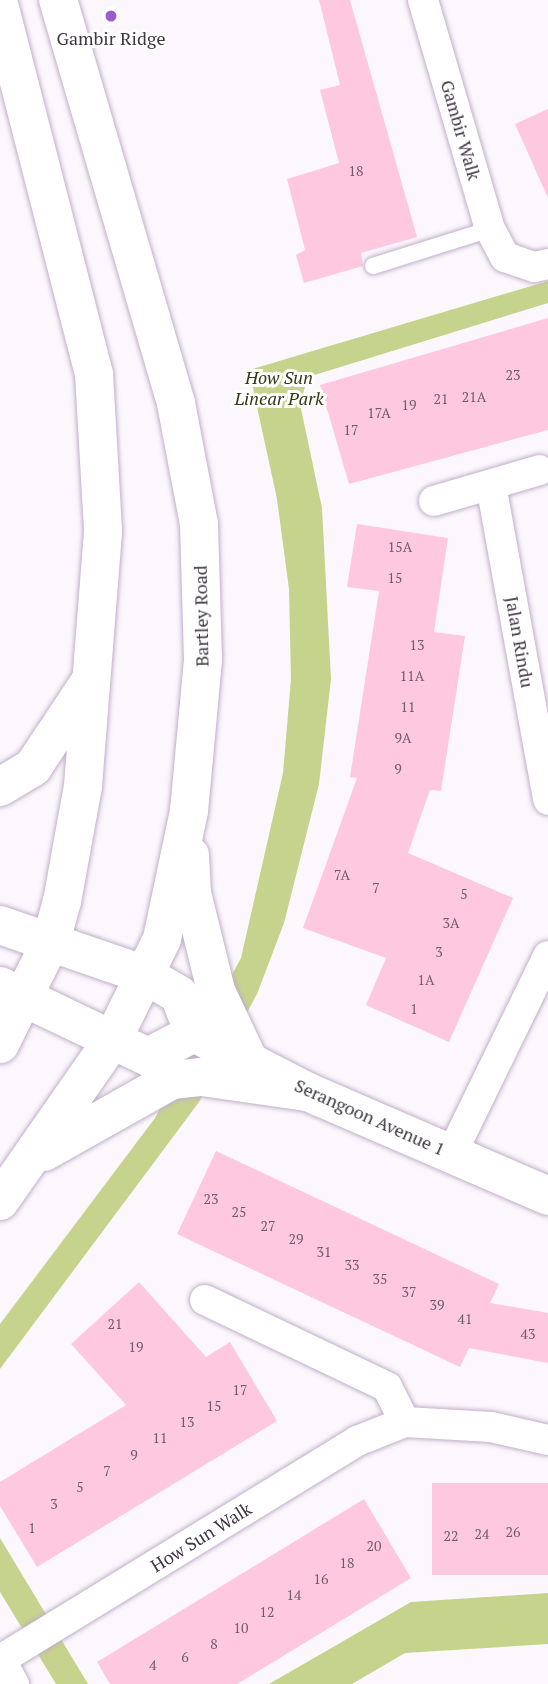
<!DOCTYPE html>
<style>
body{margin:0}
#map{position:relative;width:548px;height:1684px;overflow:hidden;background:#fbf7fc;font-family:"PT Serif",serif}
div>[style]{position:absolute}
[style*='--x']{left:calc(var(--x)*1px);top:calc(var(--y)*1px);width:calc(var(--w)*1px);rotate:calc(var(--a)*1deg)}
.green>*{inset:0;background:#c6d38d}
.building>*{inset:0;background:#fec9df;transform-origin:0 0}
.roads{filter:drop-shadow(0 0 2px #c2aec9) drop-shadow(0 0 2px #c2aec9)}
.service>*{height:16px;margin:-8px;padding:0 8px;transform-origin:8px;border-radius:8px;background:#fff}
.minor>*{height:30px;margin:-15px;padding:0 15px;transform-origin:15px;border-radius:15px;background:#fff}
.tertiary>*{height:38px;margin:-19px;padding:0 19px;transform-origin:19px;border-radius:19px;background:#fff}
.trunk>*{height:38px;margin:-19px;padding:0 19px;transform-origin:19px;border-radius:19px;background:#fff}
.dots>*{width:19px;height:19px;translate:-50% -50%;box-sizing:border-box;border:4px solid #fff;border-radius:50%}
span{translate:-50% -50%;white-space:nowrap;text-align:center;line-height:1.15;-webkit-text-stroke:6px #fff;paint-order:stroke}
.number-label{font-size:14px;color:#6f5c69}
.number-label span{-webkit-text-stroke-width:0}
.poi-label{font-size:18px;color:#3f3742}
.street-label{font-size:18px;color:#3f3742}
.park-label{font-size:18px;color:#343a15;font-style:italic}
</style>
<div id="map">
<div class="green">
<i style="clip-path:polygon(548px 281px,548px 303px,308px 377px,300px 404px,322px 508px,331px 679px,319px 784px,284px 923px,257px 994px,199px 1102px,0 1369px,0 1324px,155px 1118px,241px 958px,283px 773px,291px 679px,289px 589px,277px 499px,249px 370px)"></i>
<i style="clip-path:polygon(0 1538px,88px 1684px,56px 1684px,0 1592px)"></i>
<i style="clip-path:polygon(548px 1593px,548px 1644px,405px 1653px,352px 1684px,269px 1684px,411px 1602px)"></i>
</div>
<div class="building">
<i style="clip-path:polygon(319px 0,350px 0,417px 237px,361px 253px,363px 266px,304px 283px,296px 255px,305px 250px,287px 179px,339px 163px,320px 90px,340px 85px)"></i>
<i style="clip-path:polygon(548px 109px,548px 198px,515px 124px)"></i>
<i style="clip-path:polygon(548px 318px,548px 430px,349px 484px,320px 385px)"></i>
<i style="clip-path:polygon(357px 524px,448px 538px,434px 632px,465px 636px,441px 791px,430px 790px,408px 853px,513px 898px,449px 1042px,366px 1005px,386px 958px,303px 928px,357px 778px,350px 777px,379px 591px,347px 587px)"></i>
<i style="clip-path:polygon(216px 1151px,499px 1284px,490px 1303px,548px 1313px,548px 1363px,469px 1348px,460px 1367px,177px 1234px)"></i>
<i style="clip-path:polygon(139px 1282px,206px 1357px,230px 1342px,277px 1421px,37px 1567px,0 1506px,0 1482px,126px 1405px,71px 1344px)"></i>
<i style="left:548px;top:1483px;width:92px;height:116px;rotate:90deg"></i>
<i style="clip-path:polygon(364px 1499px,411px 1578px,237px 1684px,110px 1684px,97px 1662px)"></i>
</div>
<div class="roads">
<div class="service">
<i style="--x:373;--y:266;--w:123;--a:-17.5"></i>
</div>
<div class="minor">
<i style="--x:423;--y:0;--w:239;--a:73.7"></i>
<i style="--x:490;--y:229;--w:32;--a:62"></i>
<i style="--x:505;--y:257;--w:31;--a:19"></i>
<i style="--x:534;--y:267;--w:14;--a:-12"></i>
<i style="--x:491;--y:485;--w:320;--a:79.7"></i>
<i style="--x:434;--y:501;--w:110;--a:-16.3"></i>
<i style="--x:452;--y:1153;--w:219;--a:-64"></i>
<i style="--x:205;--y:1300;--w:202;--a:25.5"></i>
<i style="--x:387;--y:1387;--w:39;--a:63"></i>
<i style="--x:0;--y:1659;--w:29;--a:61"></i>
<i style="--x:0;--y:1660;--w:419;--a:-31.5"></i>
<i style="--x:357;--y:1441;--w:52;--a:-21.6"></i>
<i style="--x:405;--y:1422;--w:86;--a:3.3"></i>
<i style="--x:491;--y:1427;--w:58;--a:12.8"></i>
</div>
<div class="tertiary">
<i style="--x:0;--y:925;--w:153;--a:19"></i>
<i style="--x:145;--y:975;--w:39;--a:30"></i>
<i style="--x:179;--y:995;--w:41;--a:68.5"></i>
<i style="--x:194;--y:1033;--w:128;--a:27.4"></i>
<i style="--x:308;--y:1092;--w:262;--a:23.4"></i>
<i style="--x:0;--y:986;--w:164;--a:25.6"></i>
<i style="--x:148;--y:1057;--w:52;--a:-27.6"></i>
</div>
<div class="trunk">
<i style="--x:0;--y:8;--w:378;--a:75.6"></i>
<i style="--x:94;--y:374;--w:158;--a:86.7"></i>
<i style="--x:103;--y:532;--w:255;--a:94.5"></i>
<i style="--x:83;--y:786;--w:117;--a:100.3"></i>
<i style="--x:62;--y:901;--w:41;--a:105.4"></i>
<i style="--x:51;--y:941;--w:115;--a:116.3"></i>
<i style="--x:0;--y:787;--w:39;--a:-31"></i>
<i style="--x:33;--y:767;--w:105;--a:-56.3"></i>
<i style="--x:190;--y:855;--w:38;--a:87"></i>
<i style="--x:192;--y:893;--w:101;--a:76.2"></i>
<i style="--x:216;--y:991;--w:77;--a:64.8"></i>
<i style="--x:44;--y:1152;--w:147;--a:-29.4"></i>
<i style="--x:172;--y:1080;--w:30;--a:-6"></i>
<i style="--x:202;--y:1077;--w:107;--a:8.1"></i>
<i style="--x:0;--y:1201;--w:198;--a:-55.1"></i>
<i style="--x:113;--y:1039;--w:111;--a:-63.9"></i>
<i style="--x:162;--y:939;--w:131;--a:-78.1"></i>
<i style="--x:189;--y:811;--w:153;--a:-84.7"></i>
<i style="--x:203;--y:659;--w:135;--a:-91.7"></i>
<i style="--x:199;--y:524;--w:123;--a:-100.8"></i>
<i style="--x:176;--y:403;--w:420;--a:-106.3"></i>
</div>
</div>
<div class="dots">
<i style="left:111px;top:16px;background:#9d5bd1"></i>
</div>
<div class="number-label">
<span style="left:356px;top:171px">18</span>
<span style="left:513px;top:375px">23</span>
<span style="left:474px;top:397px">21A</span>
<span style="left:441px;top:399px">21</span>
<span style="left:409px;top:405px">19</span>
<span style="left:379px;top:413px">17A</span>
<span style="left:351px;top:430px">17</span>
<span style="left:400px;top:547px">15A</span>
<span style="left:395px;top:578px">15</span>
<span style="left:417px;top:645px">13</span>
<span style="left:412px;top:676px">11A</span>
<span style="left:408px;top:707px">11</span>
<span style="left:403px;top:738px">9A</span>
<span style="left:398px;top:769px">9</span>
<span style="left:342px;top:875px">7A</span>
<span style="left:376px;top:888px">7</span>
<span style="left:464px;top:894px">5</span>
<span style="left:451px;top:923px">3A</span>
<span style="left:439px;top:952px">3</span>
<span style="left:426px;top:980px">1A</span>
<span style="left:414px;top:1009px">1</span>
<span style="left:211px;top:1199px">23</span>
<span style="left:239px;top:1212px">25</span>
<span style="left:268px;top:1226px">27</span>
<span style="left:296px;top:1239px">29</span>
<span style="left:324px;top:1252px">31</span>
<span style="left:352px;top:1265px">33</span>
<span style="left:380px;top:1279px">35</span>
<span style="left:409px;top:1292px">37</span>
<span style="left:437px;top:1305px">39</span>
<span style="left:465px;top:1319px">41</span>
<span style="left:115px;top:1324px">21</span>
<span style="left:528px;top:1334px">43</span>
<span style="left:136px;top:1347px">19</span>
<span style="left:240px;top:1390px">17</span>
<span style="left:214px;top:1406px">15</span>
<span style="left:187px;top:1422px">13</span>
<span style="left:160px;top:1438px">11</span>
<span style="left:134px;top:1455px">9</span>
<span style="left:107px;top:1471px">7</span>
<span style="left:80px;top:1487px">5</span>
<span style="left:54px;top:1504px">3</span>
<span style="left:32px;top:1528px">1</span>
<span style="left:513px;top:1532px">26</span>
<span style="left:482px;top:1534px">24</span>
<span style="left:451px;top:1536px">22</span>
<span style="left:374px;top:1546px">20</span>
<span style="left:347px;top:1563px">18</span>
<span style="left:321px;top:1579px">16</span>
<span style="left:294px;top:1595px">14</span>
<span style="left:267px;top:1612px">12</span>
<span style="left:241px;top:1628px">10</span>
<span style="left:214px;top:1644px">8</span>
<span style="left:185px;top:1657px">6</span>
<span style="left:153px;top:1665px">4</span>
</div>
<div class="poi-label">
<span style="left:111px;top:38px">Gambir Ridge</span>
</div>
<div class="street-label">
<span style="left:461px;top:130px;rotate:74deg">Gambir Walk</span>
<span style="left:201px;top:616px;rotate:-91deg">Bartley Road</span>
<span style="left:520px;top:642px;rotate:80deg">Jalan Rindu</span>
<span style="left:370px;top:1117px;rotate:24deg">Serangoon Avenue 1</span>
<span style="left:201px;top:1537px;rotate:-32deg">How Sun Walk</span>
</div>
<div class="park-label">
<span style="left:279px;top:388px">How Sun<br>Linear Park</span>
</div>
</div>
